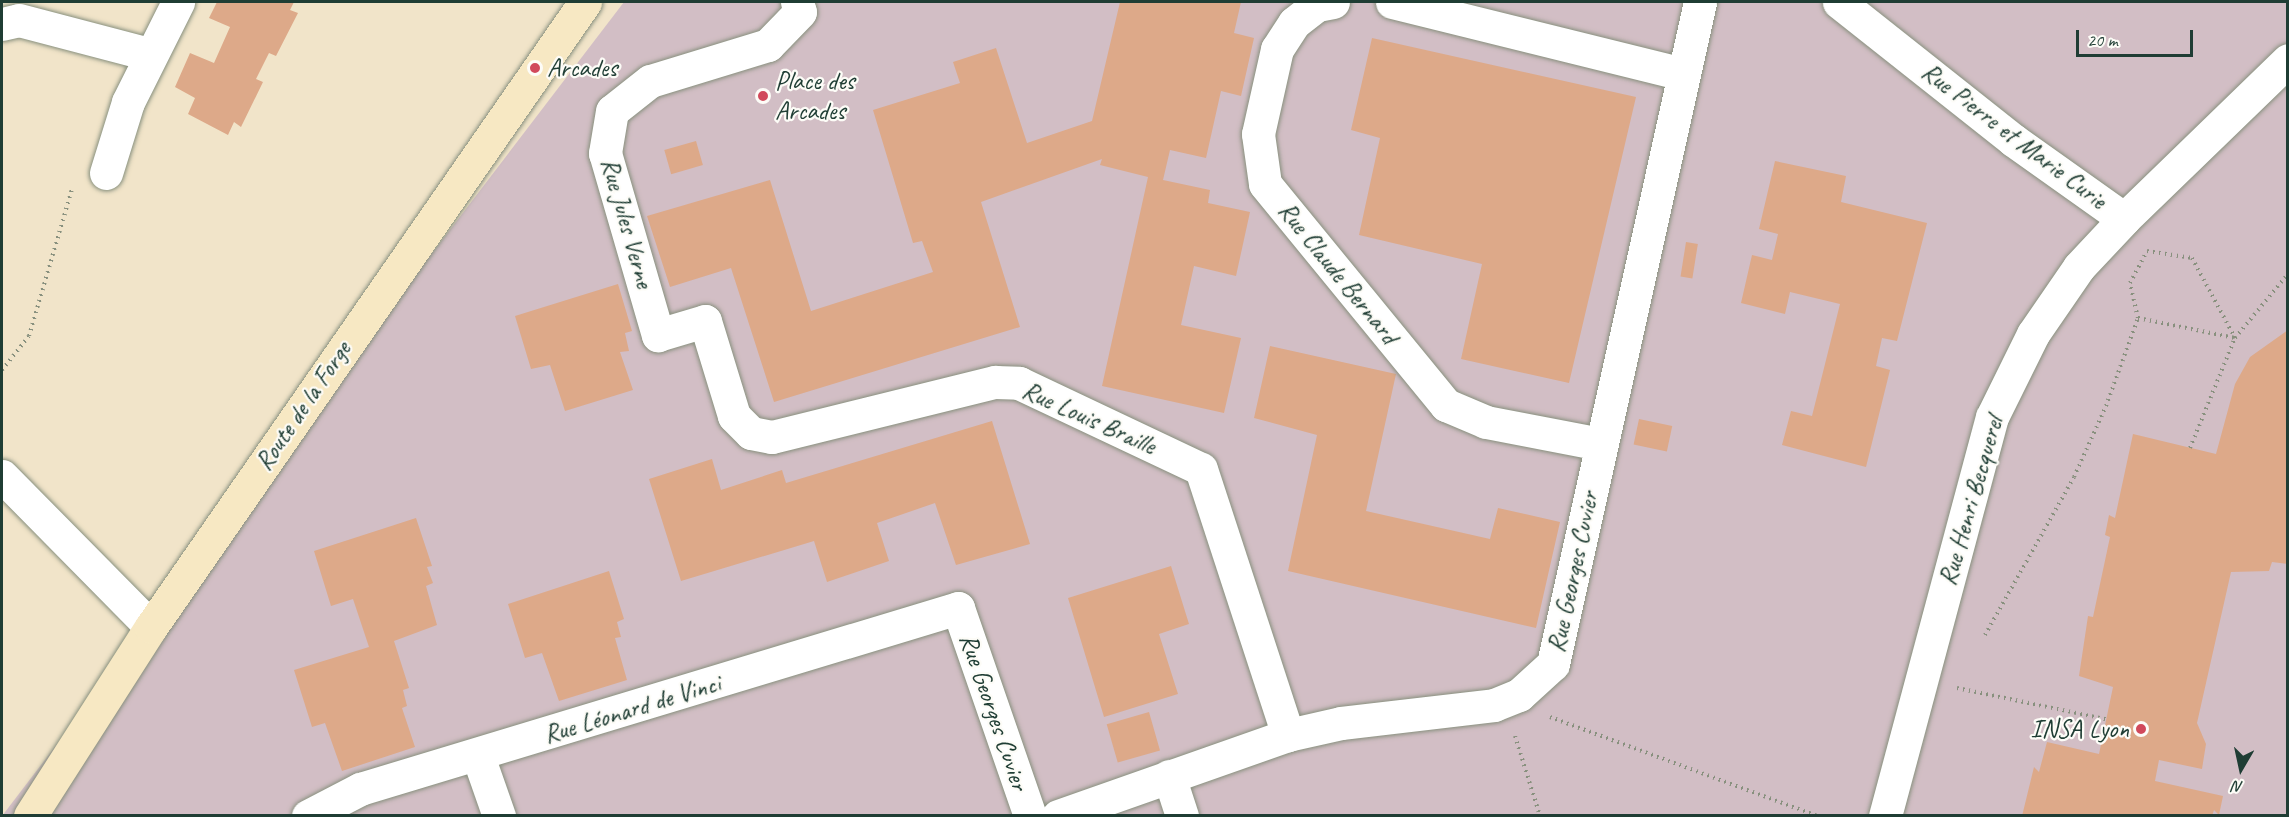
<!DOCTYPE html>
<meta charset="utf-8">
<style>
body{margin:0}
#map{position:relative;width:2289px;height:817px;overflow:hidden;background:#f1e4c9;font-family:Caveat,sans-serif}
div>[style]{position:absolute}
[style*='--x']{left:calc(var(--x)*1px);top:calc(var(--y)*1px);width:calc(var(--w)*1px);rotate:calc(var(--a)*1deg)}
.industrial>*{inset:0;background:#d2bec5}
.building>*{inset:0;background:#dda989;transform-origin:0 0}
.path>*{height:4px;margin-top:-2px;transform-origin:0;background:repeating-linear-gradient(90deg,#88907e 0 1.5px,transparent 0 6px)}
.roads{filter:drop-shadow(0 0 2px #88907e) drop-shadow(0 0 2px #88907e)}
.street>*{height:33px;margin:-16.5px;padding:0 16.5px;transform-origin:16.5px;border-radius:16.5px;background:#fff}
.secondary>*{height:33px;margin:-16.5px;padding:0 16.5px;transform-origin:16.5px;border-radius:16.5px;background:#f7e8c3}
.dots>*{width:16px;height:16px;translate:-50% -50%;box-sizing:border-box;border:3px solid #fdfcf7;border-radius:50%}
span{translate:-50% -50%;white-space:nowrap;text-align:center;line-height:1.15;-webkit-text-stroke:4.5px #fdfcf7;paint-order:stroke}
.poi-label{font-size:26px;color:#1f3d34}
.left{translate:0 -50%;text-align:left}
.right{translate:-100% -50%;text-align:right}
.street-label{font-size:26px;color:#1f3d34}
.frame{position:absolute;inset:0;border:3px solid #1f3d34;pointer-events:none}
.north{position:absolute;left:2211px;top:739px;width:60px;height:60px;-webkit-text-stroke:4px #fdfcf7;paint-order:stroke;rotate:189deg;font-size:16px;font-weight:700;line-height:24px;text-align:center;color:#1f3d34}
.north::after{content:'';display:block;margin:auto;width:21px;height:27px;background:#1f3d34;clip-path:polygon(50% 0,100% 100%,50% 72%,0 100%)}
.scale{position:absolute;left:2076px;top:30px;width:117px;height:27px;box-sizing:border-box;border:3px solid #1f3d34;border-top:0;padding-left:8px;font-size:18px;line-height:21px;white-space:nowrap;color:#1f3d34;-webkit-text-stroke:4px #fdfcf7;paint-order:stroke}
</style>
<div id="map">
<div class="industrial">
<i style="clip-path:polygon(624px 2px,2287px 2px,2287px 815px,2px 816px)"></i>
</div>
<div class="building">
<i style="clip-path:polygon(217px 2px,294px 2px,290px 10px,298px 13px,276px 56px,269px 53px,256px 79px,263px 82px,241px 127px,234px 122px,228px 135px,188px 114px,195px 98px,175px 87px,190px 53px,214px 63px,230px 27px,209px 18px)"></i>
<i style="clip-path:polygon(1120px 2px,1241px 2px,1234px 33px,1254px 38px,1241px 96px,1221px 91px,1206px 158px,1170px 150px,1163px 180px,1210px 190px,1208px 203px,1250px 212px,1236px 276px,1194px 266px,1181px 325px,1241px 338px,1224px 413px,1102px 386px,1148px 177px,1100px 165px,1102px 159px,981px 202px,1020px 327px,774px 402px,731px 268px,670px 287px,647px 216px,770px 180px,811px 311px,933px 272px,922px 241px,913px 243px,873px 110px,960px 83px,953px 62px,996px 48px,1027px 143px,1092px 121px)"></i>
<i style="clip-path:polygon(1372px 38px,1636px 97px,1569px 383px,1461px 359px,1482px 264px,1359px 235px,1380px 138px,1351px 130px)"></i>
<i style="left:696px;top:141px;width:25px;height:33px;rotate:74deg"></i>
<i style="clip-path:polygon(1775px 161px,1846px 176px,1841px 202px,1927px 223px,1897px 341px,1882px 338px,1876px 366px,1890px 370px,1866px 467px,1782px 445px,1791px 411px,1812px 416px,1840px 304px,1790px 292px,1785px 314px,1741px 303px,1752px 255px,1772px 260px,1778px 234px,1759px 229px)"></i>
<i style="left:1686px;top:242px;width:12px;height:35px;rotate:9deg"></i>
<i style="clip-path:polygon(618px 284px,632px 331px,625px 333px,629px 351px,620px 352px,633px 390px,565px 411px,550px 365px,531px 369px,515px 316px)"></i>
<i style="clip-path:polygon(2288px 330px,2288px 564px,2272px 562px,2269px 571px,2231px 572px,2197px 723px,2206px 744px,2202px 769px,2159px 760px,2155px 781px,2223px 796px,2219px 815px,2214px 810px,2212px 816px,2022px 816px,2034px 767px,2039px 772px,2047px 742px,2099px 754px,2113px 687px,2079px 676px,2088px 616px,2093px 617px,2110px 537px,2105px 535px,2109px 515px,2115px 518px,2133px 434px,2216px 454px,2235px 384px,2250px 357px)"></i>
<i style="clip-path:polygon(1270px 346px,1396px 374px,1366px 511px,1490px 539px,1498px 508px,1560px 522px,1536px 628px,1288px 571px,1317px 435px,1254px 418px)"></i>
<i style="left:1639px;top:419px;width:34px;height:26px;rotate:12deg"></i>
<i style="clip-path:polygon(992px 421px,1030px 544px,956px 565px,935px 503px,877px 523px,889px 561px,827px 582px,814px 541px,681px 581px,649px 479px,712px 459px,721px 490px,782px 470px,786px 483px)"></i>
<i style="clip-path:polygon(416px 518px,432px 566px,427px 567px,433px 583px,426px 586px,437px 625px,394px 641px,409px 688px,403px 690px,407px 706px,402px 708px,415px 747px,342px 771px,325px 723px,312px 727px,294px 670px,369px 647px,353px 599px,331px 606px,314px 551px)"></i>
<i style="clip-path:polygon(1171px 566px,1189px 624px,1159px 634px,1178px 694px,1104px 717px,1068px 598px)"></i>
<i style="clip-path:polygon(609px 571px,624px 619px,617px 622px,621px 637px,615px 638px,627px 680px,559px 701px,542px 653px,525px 658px,508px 604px)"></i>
<i style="left:1149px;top:712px;width:40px;height:44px;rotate:74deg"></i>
</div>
<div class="path">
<i style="--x:2138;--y:318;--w:99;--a:11.7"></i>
<i style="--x:2;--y:370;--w:43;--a:-51.5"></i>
<i style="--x:29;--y:336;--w:153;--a:-73.7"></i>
<i style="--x:2190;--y:448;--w:119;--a:-67.8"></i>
<i style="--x:2235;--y:338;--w:83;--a:-50.4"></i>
<i style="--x:1985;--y:635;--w:181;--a:-60.6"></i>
<i style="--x:2074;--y:477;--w:78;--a:-65.7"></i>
<i style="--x:2106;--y:406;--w:94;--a:-70"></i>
<i style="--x:2138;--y:318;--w:36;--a:-103"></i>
<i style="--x:2130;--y:283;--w:36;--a:-62"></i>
<i style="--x:2147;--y:251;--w:46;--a:8.8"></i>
<i style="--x:2192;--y:258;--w:91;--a:61.7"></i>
<i style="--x:1957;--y:688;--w:152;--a:11.8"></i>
<i style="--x:1550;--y:717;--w:285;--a:20.3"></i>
<i style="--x:1515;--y:736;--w:84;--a:72.6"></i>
</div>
<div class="roads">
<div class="street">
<i style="--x:797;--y:2;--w:10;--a:73"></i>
<i style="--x:800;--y:12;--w:46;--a:134.1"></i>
<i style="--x:768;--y:45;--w:123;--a:163"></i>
<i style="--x:650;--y:81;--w:48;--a:141.7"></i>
<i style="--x:612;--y:111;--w:43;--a:99.5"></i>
<i style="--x:605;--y:153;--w:190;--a:73.8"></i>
<i style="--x:658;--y:335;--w:49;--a:-16.6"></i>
<i style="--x:705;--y:321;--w:99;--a:73"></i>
<i style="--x:734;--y:416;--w:24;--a:45"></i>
<i style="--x:751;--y:433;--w:21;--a:11"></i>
<i style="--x:772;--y:437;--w:230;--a:-13.9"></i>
<i style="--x:995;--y:382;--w:24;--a:2"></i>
<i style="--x:1019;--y:383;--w:201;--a:25.3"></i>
<i style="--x:1201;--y:469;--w:280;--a:71.9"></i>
<i style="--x:1333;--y:2;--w:16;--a:169"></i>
<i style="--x:1317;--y:5;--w:29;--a:142"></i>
<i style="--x:1294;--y:23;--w:31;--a:123"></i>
<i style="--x:1277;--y:49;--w:87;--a:102.6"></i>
<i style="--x:1258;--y:134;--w:50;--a:82"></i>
<i style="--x:1265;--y:184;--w:286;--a:50.7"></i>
<i style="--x:1446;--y:405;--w:43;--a:23"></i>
<i style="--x:1486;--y:422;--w:116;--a:10.9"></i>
<i style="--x:1392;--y:2;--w:300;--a:13.9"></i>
<i style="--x:1839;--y:2;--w:222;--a:38.4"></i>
<i style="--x:2013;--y:140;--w:136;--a:35.4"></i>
<i style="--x:2124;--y:219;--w:228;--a:-44.1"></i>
<i style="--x:2;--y:24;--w:17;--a:-13"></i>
<i style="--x:19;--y:20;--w:134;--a:14.7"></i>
<i style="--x:106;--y:173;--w:74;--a:-72.8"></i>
<i style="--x:128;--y:102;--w:112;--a:-63.4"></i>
<i style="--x:2;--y:476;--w:212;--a:45.4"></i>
<i style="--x:478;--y:756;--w:64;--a:70.7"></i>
<i style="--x:1169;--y:776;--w:42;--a:72"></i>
<i style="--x:308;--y:816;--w:59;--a:-27.4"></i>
<i style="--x:360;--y:789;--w:625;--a:-16.84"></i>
<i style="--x:958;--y:608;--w:220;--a:70.9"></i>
<i style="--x:1058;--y:816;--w:244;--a:-19.4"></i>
<i style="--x:1288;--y:735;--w:54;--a:-12.8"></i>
<i style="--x:1341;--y:723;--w:154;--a:-6.7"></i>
<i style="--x:1494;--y:705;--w:27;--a:-22"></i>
<i style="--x:1519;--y:695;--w:46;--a:-42.4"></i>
<i style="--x:1553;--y:664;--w:678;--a:-77.48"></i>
<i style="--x:1885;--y:816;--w:413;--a:-75"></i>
<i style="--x:1992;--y:417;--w:93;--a:-63.7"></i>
<i style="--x:2033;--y:334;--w:81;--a:-55.5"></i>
<i style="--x:2079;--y:267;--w:66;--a:-46.8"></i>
</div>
<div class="secondary">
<i style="--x:30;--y:816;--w:224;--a:-57.4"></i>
<i style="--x:151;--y:627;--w:761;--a:-55.22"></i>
</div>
</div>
<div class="dots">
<i style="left:535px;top:68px;background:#d1495b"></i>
<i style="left:763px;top:96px;background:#d1495b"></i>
<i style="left:2141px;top:729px;background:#d1495b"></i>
</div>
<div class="poi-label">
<span class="left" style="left:547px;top:68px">Arcades</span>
<span class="left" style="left:775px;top:96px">Place des<br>Arcades</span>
<span class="right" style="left:2129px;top:729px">INSA Lyon</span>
</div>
<div class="street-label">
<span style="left:2014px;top:136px;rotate:37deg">Rue Pierre et Marie Curie</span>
<span style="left:627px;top:223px;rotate:74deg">Rue Jules Verne</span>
<span style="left:1338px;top:273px;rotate:51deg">Rue Claude Bernard</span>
<span style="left:303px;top:406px;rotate:-56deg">Route de la Forge</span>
<span style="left:1089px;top:418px;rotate:24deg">Rue Louis Braille</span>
<span style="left:1971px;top:501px;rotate:-74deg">Rue Henri Becquerel</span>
<span style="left:1573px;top:572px;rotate:-78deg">Rue Georges Cuvier</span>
<span style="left:632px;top:709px;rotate:-17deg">Rue Léonard de Vinci</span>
<span style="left:994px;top:712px;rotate:71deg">Rue Georges Cuvier</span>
</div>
<div class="frame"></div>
<div class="north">N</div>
<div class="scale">20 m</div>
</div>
